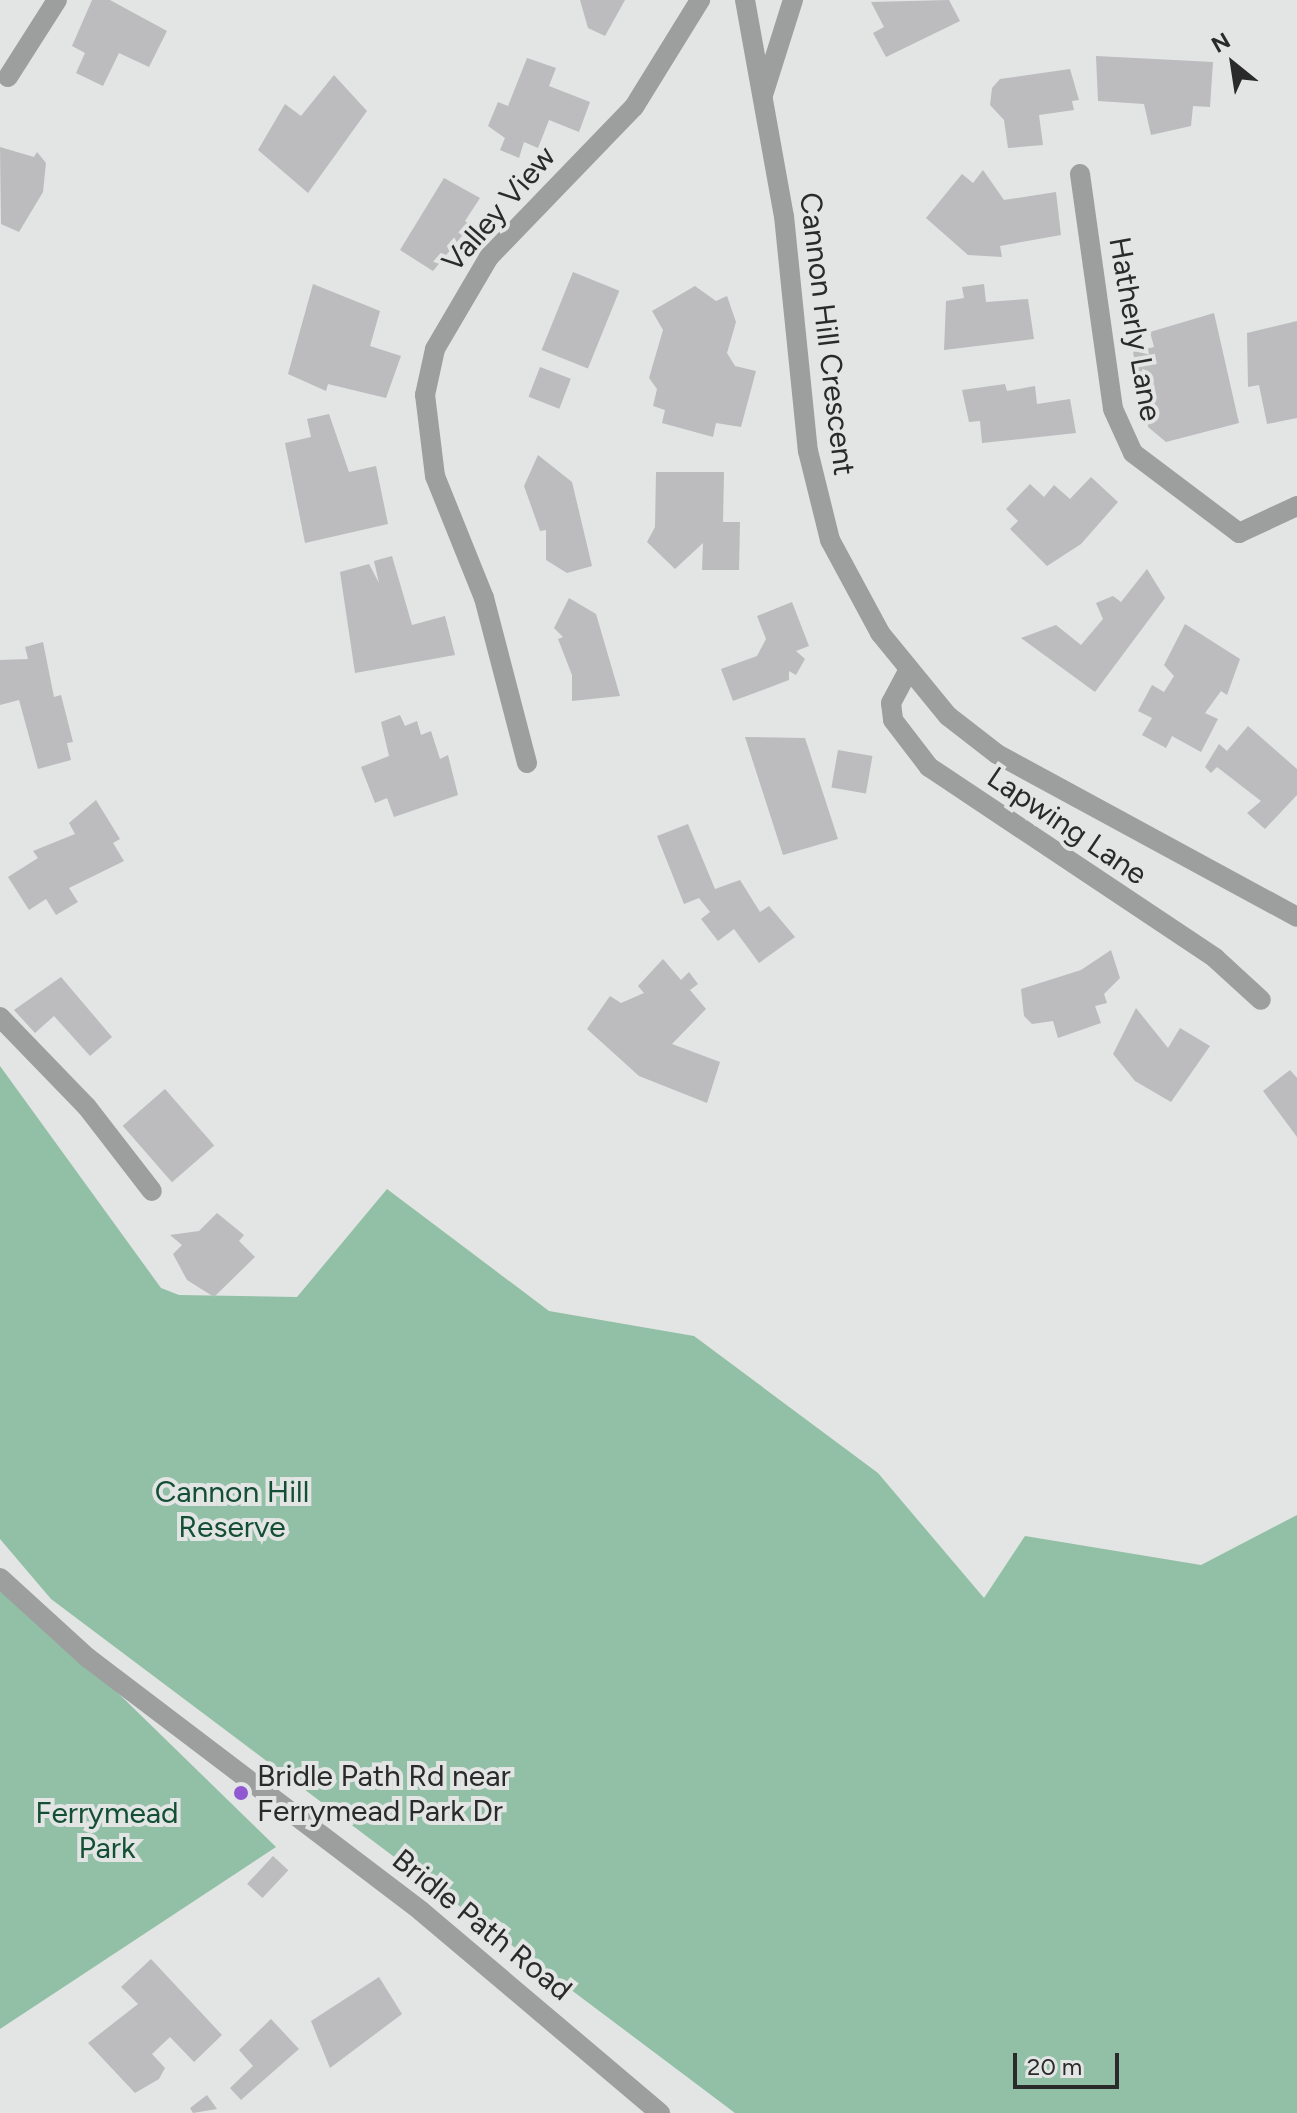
<!DOCTYPE html>
<style>
body{margin:0}
#map{position:relative;width:1297px;height:2113px;overflow:hidden;background:#e2e5e4;font-family:Figtree,sans-serif}
div>[style]{position:absolute}
[style*='--x']{left:calc(var(--x)*1px);top:calc(var(--y)*1px);width:calc(var(--w)*1px);rotate:calc(var(--a)*1deg)}
.green>*{inset:0;background:#92c0a6}
.building>*{inset:0;background:#bcbbbe;transform-origin:0 0}
.minor>*{height:20px;margin:-10px;padding:0 10px;transform-origin:10px;border-radius:10px;background:#9d9e9e}
.dots>*{width:22px;height:22px;translate:-50% -50%;box-sizing:border-box;border:4px solid #e2e5e4;border-radius:50%}
span{translate:-50% -50%;white-space:nowrap;text-align:center;line-height:1.15;-webkit-text-stroke:8px #e2e5e4;paint-order:stroke}
.street-label{font-size:30px;color:#292a29}
.park-label{font-size:30px;color:#134f34}
.poi-label{font-size:30px;color:#292a29}
.left{translate:0 -50%;text-align:left}
.north{position:absolute;left:1193px;top:24px;width:80px;height:80px;-webkit-text-stroke:6px #e2e5e4;paint-order:stroke;rotate:330deg;font-size:22px;font-weight:700;line-height:32px;text-align:center;color:#292a29}
.north::after{content:'';display:block;margin:auto;width:28px;height:36px;background:#292a29;clip-path:polygon(50% 0,100% 100%,50% 72%,0 100%)}
.scale{position:absolute;left:1013px;top:2053px;width:106px;height:36px;box-sizing:border-box;border:4px solid #292a29;border-top:0;padding-left:10px;font-size:24px;line-height:28px;white-space:nowrap;color:#292a29;-webkit-text-stroke:6px #e2e5e4;paint-order:stroke}
</style>
<div id="map">
<div class="green">
<i style="clip-path:polygon(0 1066px,161px 1288px,179px 1295px,297px 1297px,387px 1189px,549px 1311px,694px 1336px,878px 1473px,984px 1598px,1025px 1536px,1201px 1565px,1297px 1515px,1297px 2113px,735px 2113px,51px 1599px,0 1539px)"></i>
<i style="clip-path:polygon(0 1578px,276px 1847px,0 2029px)"></i>
</div>
<div class="building">
<i style="clip-path:polygon(92px 0,110px 0,167px 31px,149px 67px,119px 53px,103px 86px,76px 73px,85px 53px,72px 46px)"></i>
<i style="clip-path:polygon(580px 0,625px 0,605px 36px,588px 28px)"></i>
<i style="clip-path:polygon(949px 0,960px 21px,886px 57px,873px 33px,884px 27px,871px 2px)"></i>
<i style="clip-path:polygon(1096px 56px,1213px 62px,1210px 107px,1193px 106px,1191px 126px,1151px 135px,1144px 104px,1098px 101px)"></i>
<i style="clip-path:polygon(527px 58px,556px 68px,549px 86px,590px 102px,579px 132px,549px 120px,538px 148px,524px 142px,519px 158px,500px 150px,505px 138px,488px 126px,498px 102px,508px 106px)"></i>
<i style="clip-path:polygon(1070px 69px,1079px 100px,1072px 101px,1074px 110px,1039px 115px,1043px 145px,1008px 148px,1004px 120px,990px 105px,992px 88px,1000px 79px)"></i>
<i style="clip-path:polygon(334px 75px,367px 111px,308px 193px,258px 150px,285px 104px,301px 116px)"></i>
<i style="clip-path:polygon(0 147px,34px 157px,37px 152px,46px 163px,43px 192px,19px 232px,1px 224px)"></i>
<i style="clip-path:polygon(983px 170px,1004px 200px,1056px 192px,1061px 235px,1000px 246px,1002px 257px,968px 255px,926px 218px,962px 174px,973px 183px)"></i>
<i style="clip-path:polygon(444px 178px,480px 198px,465px 221px,471px 225px,433px 271px,400px 250px)"></i>
<i style="left:573px;top:272px;width:50px;height:84px;rotate:22deg"></i>
<i style="clip-path:polygon(313px 284px,380px 311px,370px 346px,401px 356px,386px 398px,328px 384px,326px 391px,288px 374px)"></i>
<i style="clip-path:polygon(984px 284px,986px 302px,1028px 299px,1034px 339px,944px 350px,946px 301px,964px 298px,962px 287px)"></i>
<i style="clip-path:polygon(695px 286px,716px 301px,727px 296px,736px 322px,727px 353px,735px 366px,756px 371px,741px 427px,716px 423px,713px 437px,662px 423px,665px 410px,653px 406px,657px 389px,649px 378px,663px 330px,652px 311px)"></i>
<i style="clip-path:polygon(1214px 313px,1239px 423px,1166px 442px,1148px 427px,1133px 352px,1154px 347px,1150px 332px)"></i>
<i style="clip-path:polygon(1297px 321px,1297px 418px,1267px 424px,1259px 385px,1248px 387px,1247px 333px)"></i>
<i style="left:540px;top:367px;width:33px;height:32px;rotate:21deg"></i>
<i style="clip-path:polygon(1005px 384px,1007px 391px,1035px 386px,1037px 404px,1070px 399px,1076px 433px,982px 443px,980px 421px,969px 422px,962px 390px)"></i>
<i style="clip-path:polygon(329px 414px,349px 472px,376px 466px,388px 524px,305px 543px,285px 443px,311px 437px,307px 419px)"></i>
<i style="clip-path:polygon(538px 455px,572px 482px,592px 566px,567px 573px,546px 560px,546px 530px,540px 531px,524px 486px)"></i>
<i style="clip-path:polygon(656px 472px,724px 472px,723px 522px,740px 522px,739px 570px,702px 570px,703px 543px,675px 569px,647px 542px,655px 527px)"></i>
<i style="clip-path:polygon(1091px 477px,1118px 502px,1081px 544px,1047px 566px,1010px 529px,1018px 521px,1006px 509px,1030px 484px,1044px 497px,1054px 485px,1070px 499px)"></i>
<i style="clip-path:polygon(392px 556px,412px 625px,445px 616px,455px 655px,355px 673px,340px 572px,369px 564px,379px 583px,374px 561px)"></i>
<i style="clip-path:polygon(1147px 569px,1165px 598px,1095px 692px,1021px 638px,1056px 625px,1081px 645px,1103px 619px,1096px 603px,1113px 596px,1121px 602px)"></i>
<i style="clip-path:polygon(569px 598px,596px 614px,620px 696px,572px 701px,572px 675px,558px 639px,563px 637px,554px 628px)"></i>
<i style="clip-path:polygon(792px 602px,809px 646px,796px 651px,805px 659px,796px 675px,789px 671px,789px 680px,733px 701px,721px 669px,757px 656px,766px 639px,757px 616px)"></i>
<i style="clip-path:polygon(1185px 624px,1240px 659px,1227px 695px,1221px 691px,1205px 713px,1218px 719px,1201px 752px,1172px 736px,1166px 748px,1142px 735px,1152px 718px,1138px 711px,1152px 685px,1164px 692px,1174px 676px,1164px 665px)"></i>
<i style="clip-path:polygon(43px 642px,54px 697px,61px 695px,73px 742px,67px 743px,71px 760px,38px 769px,19px 700px,0 705px,0 660px,28px 659px,25px 647px)"></i>
<i style="clip-path:polygon(400px 715px,405px 726px,417px 721px,421px 735px,431px 731px,440px 759px,448px 755px,458px 795px,394px 817px,387px 798px,375px 803px,361px 767px,389px 756px,381px 722px)"></i>
<i style="clip-path:polygon(1248px 726px,1297px 769px,1297px 795px,1265px 829px,1247px 813px,1261px 801px,1217px 767px,1211px 773px,1205px 767px,1219px 744px,1227px 751px)"></i>
<i style="clip-path:polygon(745px 737px,805px 738px,838px 839px,783px 855px)"></i>
<i style="left:838px;top:750px;width:35px;height:38px;rotate:10deg"></i>
<i style="clip-path:polygon(96px 800px,120px 839px,113px 843px,124px 861px,69px 888px,78px 902px,56px 915px,46px 899px,29px 910px,8px 877px,38px 858px,33px 851px,75px 834px,69px 823px)"></i>
<i style="clip-path:polygon(688px 824px,715px 889px,740px 880px,760px 912px,769px 906px,795px 937px,759px 963px,734px 929px,718px 941px,701px 919px,710px 912px,699px 898px,684px 904px,657px 836px)"></i>
<i style="clip-path:polygon(1111px 950px,1120px 978px,1104px 994px,1107px 1003px,1095px 1006px,1101px 1023px,1058px 1038px,1053px 1021px,1032px 1024px,1024px 1016px,1021px 989px,1081px 970px)"></i>
<i style="clip-path:polygon(663px 959px,681px 980px,689px 972px,698px 984px,690px 990px,706px 1009px,672px 1044px,720px 1062px,707px 1103px,639px 1076px,587px 1029px,610px 996px,621px 1003px,644px 993px,638px 986px)"></i>
<i style="clip-path:polygon(61px 977px,112px 1037px,90px 1056px,54px 1016px,35px 1033px,14px 1010px)"></i>
<i style="clip-path:polygon(1136px 1008px,1168px 1048px,1180px 1028px,1210px 1046px,1171px 1102px,1135px 1081px,1113px 1054px)"></i>
<i style="clip-path:polygon(1290px 1070px,1297px 1078px,1297px 1137px,1263px 1091px)"></i>
<i style="left:165px;top:1089px;width:75px;height:56px;rotate:49deg"></i>
<i style="clip-path:polygon(217px 1213px,244px 1235px,239px 1241px,255px 1257px,214px 1297px,187px 1280px,173px 1254px,182px 1245px,170px 1235px,199px 1231px)"></i>
<i style="left:273px;top:1856px;width:21px;height:38px;rotate:43deg"></i>
<i style="clip-path:polygon(151px 1959px,222px 2035px,194px 2062px,170px 2037px,152px 2054px,165px 2068px,159px 2079px,135px 2093px,88px 2043px,138px 2004px,121px 1987px)"></i>
<i style="clip-path:polygon(379px 1977px,402px 2014px,330px 2068px,311px 2021px)"></i>
<i style="clip-path:polygon(271px 2019px,299px 2049px,241px 2100px,230px 2088px,253px 2066px,239px 2050px)"></i>
<i style="clip-path:polygon(207px 2095px,217px 2109px,193px 2113px,190px 2108px)"></i>
</div>
<div class="minor">
<i style="--x:745;--y:0;--w:219;--a:79.8"></i>
<i style="--x:784;--y:216;--w:236;--a:84.2"></i>
<i style="--x:808;--y:451;--w:92;--a:76.1"></i>
<i style="--x:830;--y:540;--w:106;--a:61.7"></i>
<i style="--x:880;--y:633;--w:107;--a:50.7"></i>
<i style="--x:948;--y:716;--w:62;--a:37.8"></i>
<i style="--x:997;--y:754;--w:341;--a:28.5"></i>
<i style="--x:8;--y:77;--w:91;--a:-57.5"></i>
<i style="--x:763;--y:95;--w:100;--a:-72.5"></i>
<i style="--x:1080;--y:174;--w:237;--a:82"></i>
<i style="--x:1113;--y:409;--w:48;--a:65.6"></i>
<i style="--x:1133;--y:453;--w:133;--a:37"></i>
<i style="--x:1239;--y:533;--w:64;--a:-25"></i>
<i style="--x:907;--y:673;--w:34;--a:118"></i>
<i style="--x:891;--y:703;--w:17;--a:83"></i>
<i style="--x:893;--y:720;--w:59;--a:52.5"></i>
<i style="--x:929;--y:767;--w:344;--a:33.7"></i>
<i style="--x:1215;--y:958;--w:62;--a:42.4"></i>
<i style="--x:527;--y:763;--w:171;--a:-104.6"></i>
<i style="--x:484;--y:598;--w:131;--a:-111.9"></i>
<i style="--x:435;--y:476;--w:82;--a:-97"></i>
<i style="--x:425;--y:395;--w:47;--a:-77.7"></i>
<i style="--x:435;--y:349;--w:107;--a:-59.6"></i>
<i style="--x:489;--y:257;--w:209;--a:-46"></i>
<i style="--x:634;--y:107;--w:126;--a:-58.3"></i>
<i style="--x:0;--y:1017;--w:125;--a:46"></i>
<i style="--x:87;--y:1107;--w:106;--a:52.3"></i>
<i style="--x:0;--y:1578;--w:119;--a:42.3"></i>
<i style="--x:88;--y:1658;--w:418;--a:37.2"></i>
<i style="--x:421;--y:1911;--w:313;--a:40.2"></i>
</div>
<div class="dots">
<i style="left:241px;top:1793px;background:#9059d1"></i>
</div>
<div class="street-label">
<span style="left:499px;top:209px;rotate:-49deg">Valley View</span>
<span style="left:1135px;top:329px;rotate:80deg">Hatherly Lane</span>
<span style="left:827px;top:334px;rotate:83deg">Cannon Hill Crescent</span>
<span style="left:1067px;top:826px;rotate:34deg">Lapwing Lane</span>
<span style="left:482px;top:1925px;rotate:39deg">Bridle Path Road</span>
</div>
<div class="park-label">
<span style="left:232px;top:1509px">Cannon Hill<br>Reserve</span>
<span style="left:107px;top:1830px">Ferrymead<br>Park</span>
</div>
<div class="poi-label">
<span class="left" style="left:257px;top:1793px">Bridle Path Rd near<br>Ferrymead Park Dr</span>
</div>
<div class="north">N</div>
<div class="scale">20 m</div>
</div>
